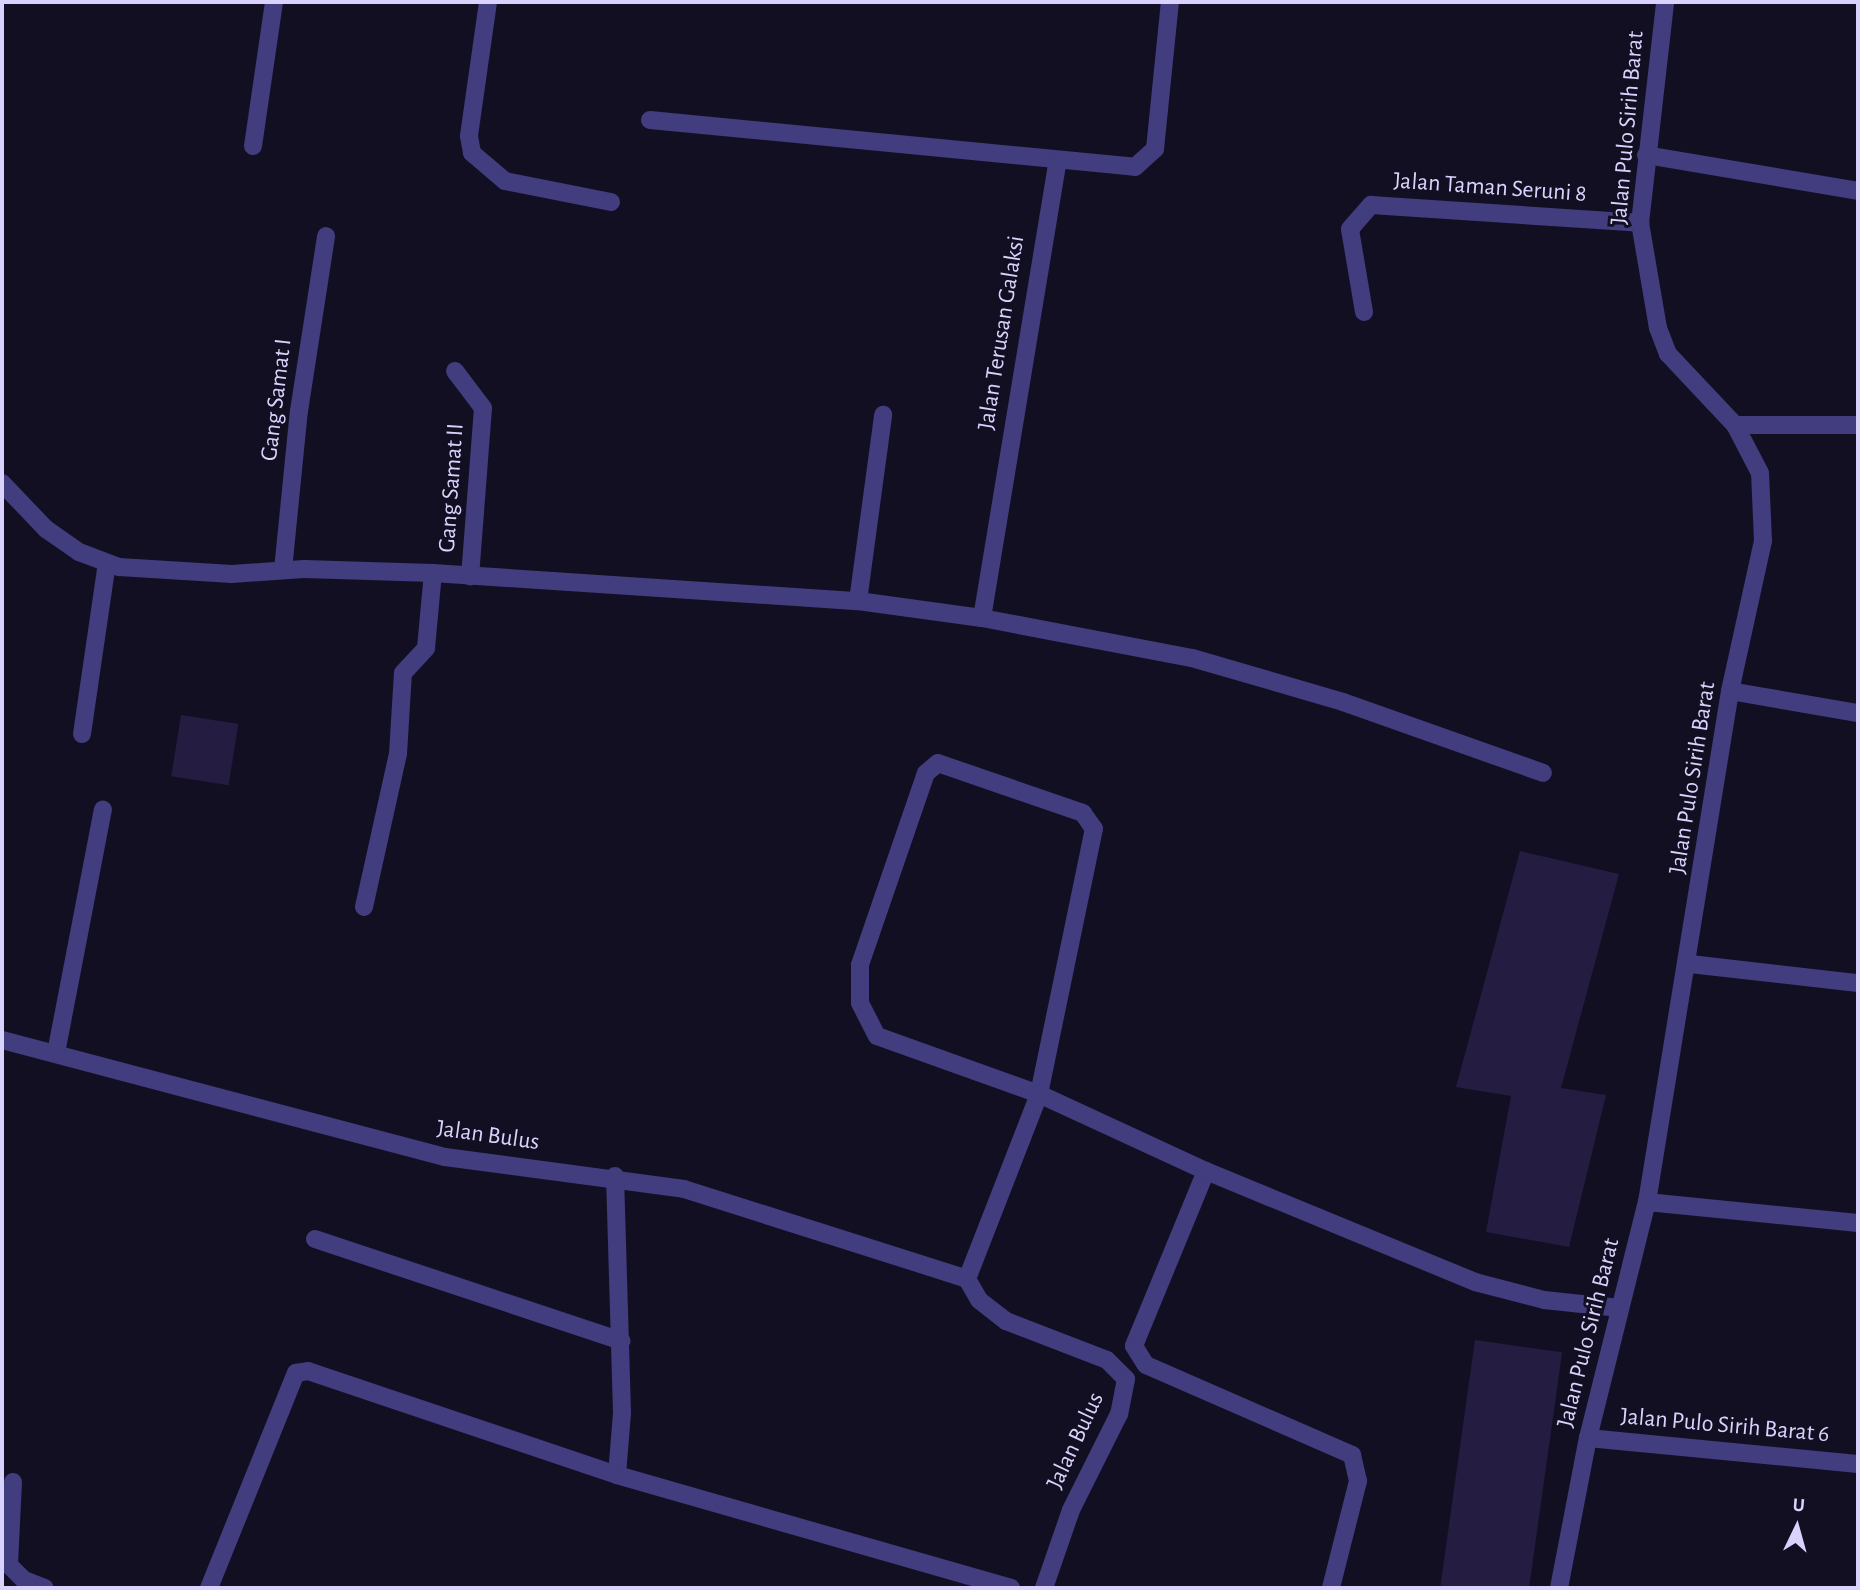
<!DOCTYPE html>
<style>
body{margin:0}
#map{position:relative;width:1860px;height:1590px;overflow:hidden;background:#130f22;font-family:"Alegreya Sans",sans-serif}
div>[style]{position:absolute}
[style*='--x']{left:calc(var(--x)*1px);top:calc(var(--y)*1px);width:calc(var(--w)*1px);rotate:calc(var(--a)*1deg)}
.building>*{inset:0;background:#251c42;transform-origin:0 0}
.minor>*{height:18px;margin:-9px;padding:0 9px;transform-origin:9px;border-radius:9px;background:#413d7e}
span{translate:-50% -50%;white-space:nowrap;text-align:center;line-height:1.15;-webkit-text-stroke:6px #130f22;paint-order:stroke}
.street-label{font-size:24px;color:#d9d2fd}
.frame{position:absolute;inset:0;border:4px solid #d9d2fd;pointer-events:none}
.north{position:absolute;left:1762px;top:1492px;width:70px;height:70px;-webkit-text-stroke:5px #130f22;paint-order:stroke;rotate:5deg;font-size:19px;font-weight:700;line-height:28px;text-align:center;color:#d9d2fd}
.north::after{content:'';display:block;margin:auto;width:24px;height:32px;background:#d9d2fd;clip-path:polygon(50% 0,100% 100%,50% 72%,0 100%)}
</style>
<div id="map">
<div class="building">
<i style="left:181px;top:715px;width:58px;height:62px;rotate:9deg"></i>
<i style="clip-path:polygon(1520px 851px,1619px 874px,1561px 1088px,1606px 1095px,1569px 1247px,1486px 1232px,1511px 1096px,1456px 1087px)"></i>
<i style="left:1475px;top:1340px;width:88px;height:252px;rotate:8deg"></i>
</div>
<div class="minor">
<i style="--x:488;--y:2;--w:135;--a:98.1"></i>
<i style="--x:469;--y:136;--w:17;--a:80"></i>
<i style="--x:472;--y:153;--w:43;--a:40.3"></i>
<i style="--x:505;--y:181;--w:108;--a:11.2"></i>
<i style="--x:650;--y:120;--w:487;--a:5.5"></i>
<i style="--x:1135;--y:167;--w:27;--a:-42"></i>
<i style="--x:1155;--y:149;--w:148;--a:-84.2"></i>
<i style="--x:253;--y:146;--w:146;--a:-81.7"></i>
<i style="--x:1646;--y:155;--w:215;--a:9.6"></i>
<i style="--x:1364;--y:312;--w:84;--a:-99.6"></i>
<i style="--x:1350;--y:229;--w:32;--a:-49"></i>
<i style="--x:1371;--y:205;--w:270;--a:3.8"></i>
<i style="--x:455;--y:371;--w:46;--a:52.9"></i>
<i style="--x:483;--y:408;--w:169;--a:94.4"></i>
<i style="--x:1735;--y:425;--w:123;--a:0"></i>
<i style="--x:2;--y:483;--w:64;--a:46.3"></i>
<i style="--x:46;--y:529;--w:40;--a:34.9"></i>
<i style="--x:79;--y:552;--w:43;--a:20.6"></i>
<i style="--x:119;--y:567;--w:113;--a:3.5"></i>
<i style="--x:232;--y:574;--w:72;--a:-4"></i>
<i style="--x:304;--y:569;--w:129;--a:1.8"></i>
<i style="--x:433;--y:573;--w:426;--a:3.8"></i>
<i style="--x:858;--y:601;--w:125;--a:7.8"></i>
<i style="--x:982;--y:618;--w:214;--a:10.8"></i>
<i style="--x:1192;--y:658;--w:157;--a:16.2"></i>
<i style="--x:1343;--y:702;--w:212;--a:19.5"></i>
<i style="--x:283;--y:570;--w:160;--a:-84.3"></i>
<i style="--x:299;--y:411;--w:177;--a:-81.2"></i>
<i style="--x:858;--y:601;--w:188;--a:-82.3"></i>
<i style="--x:982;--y:618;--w:463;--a:-80.6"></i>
<i style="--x:1730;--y:691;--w:130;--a:9.8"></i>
<i style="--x:82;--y:734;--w:173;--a:-81.7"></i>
<i style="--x:364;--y:907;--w:157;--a:-77.5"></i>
<i style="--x:398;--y:754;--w:81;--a:-86.5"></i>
<i style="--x:403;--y:673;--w:34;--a:-47"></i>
<i style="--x:426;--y:648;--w:75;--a:-84.7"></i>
<i style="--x:1690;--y:964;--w:169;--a:6.5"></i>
<i style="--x:2;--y:1040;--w:458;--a:14.8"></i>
<i style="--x:445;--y:1157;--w:241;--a:7.6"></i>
<i style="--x:684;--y:1189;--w:297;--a:17.6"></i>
<i style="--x:967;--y:1279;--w:24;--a:60"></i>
<i style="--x:979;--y:1300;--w:34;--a:38"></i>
<i style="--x:1006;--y:1321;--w:108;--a:21.1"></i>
<i style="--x:1107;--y:1360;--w:27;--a:45"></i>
<i style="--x:1126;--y:1379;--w:36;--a:101"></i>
<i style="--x:1119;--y:1414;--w:107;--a:116.6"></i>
<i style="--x:1071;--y:1510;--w:83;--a:109.1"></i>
<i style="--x:56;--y:1053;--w:248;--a:-79.1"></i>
<i style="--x:1206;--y:1171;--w:189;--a:112.4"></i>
<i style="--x:1134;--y:1346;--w:22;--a:58"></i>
<i style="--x:1146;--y:1365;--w:225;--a:23.6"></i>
<i style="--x:1352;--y:1455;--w:27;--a:77"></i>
<i style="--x:1358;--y:1481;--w:110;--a:104.2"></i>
<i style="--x:615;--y:1176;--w:237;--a:88.3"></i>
<i style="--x:622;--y:1413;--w:62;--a:94.6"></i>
<i style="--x:617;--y:1475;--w:410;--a:16"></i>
<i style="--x:1647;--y:1202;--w:212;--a:5.7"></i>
<i style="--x:315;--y:1239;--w:323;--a:18.4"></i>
<i style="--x:967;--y:1279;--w:199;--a:-68.7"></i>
<i style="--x:1039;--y:1094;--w:271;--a:-78.3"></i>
<i style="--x:1094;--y:829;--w:19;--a:-125"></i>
<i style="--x:1083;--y:813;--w:153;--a:-161"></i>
<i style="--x:938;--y:763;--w:16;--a:140"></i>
<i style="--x:926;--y:773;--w:203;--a:109"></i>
<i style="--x:860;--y:965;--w:38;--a:90"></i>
<i style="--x:860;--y:1003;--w:37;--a:63"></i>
<i style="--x:877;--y:1036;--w:172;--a:19.7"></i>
<i style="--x:1039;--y:1094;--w:184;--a:24.8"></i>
<i style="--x:1206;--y:1171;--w:291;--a:22.4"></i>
<i style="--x:1475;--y:1282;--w:71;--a:14.6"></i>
<i style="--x:1544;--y:1300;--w:76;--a:6"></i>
<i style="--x:1588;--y:1438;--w:271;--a:5.5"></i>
<i style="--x:13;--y:1482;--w:83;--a:92.8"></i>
<i style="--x:9;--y:1565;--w:21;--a:45"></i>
<i style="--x:24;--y:1580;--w:22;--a:21"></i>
<i style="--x:209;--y:1588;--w:232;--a:-68"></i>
<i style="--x:296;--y:1373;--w:12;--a:-9"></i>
<i style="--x:308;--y:1371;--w:326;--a:18.6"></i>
<i style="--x:1559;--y:1588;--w:153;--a:-79.1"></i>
<i style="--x:1588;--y:1438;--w:243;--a:-76"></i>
<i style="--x:1647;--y:1202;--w:518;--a:-80.77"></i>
<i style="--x:1730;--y:691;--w:154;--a:-77.6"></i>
<i style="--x:1763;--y:541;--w:68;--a:-92.5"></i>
<i style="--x:1760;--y:473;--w:54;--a:-117.5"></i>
<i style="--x:1735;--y:425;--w:98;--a:-133.3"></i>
<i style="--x:1668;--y:354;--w:28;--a:-111"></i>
<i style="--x:1658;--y:328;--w:107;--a:-99.7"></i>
<i style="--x:1640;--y:223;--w:222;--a:-83.5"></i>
</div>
<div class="street-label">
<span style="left:1628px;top:128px;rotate:-85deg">Jalan Pulo Sirih Barat</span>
<span style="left:1490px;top:188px;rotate:4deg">Jalan Taman Seruni 8</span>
<span style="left:1002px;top:333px;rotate:-81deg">Jalan Terusan Galaksi</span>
<span style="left:277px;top:400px;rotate:-83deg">Gang Samat I</span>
<span style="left:452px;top:488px;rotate:-86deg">Gang Samat II</span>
<span style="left:1693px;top:778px;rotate:-81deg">Jalan Pulo Sirih Barat</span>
<span style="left:488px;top:1136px;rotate:8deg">Jalan Bulus</span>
<span style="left:1589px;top:1333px;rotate:-76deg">Jalan Pulo Sirih Barat</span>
<span style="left:1725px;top:1426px;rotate:5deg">Jalan Pulo Sirih Barat 6</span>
<span style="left:1076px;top:1441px;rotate:-65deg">Jalan Bulus</span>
</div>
<div class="frame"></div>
<div class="north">U</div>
</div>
